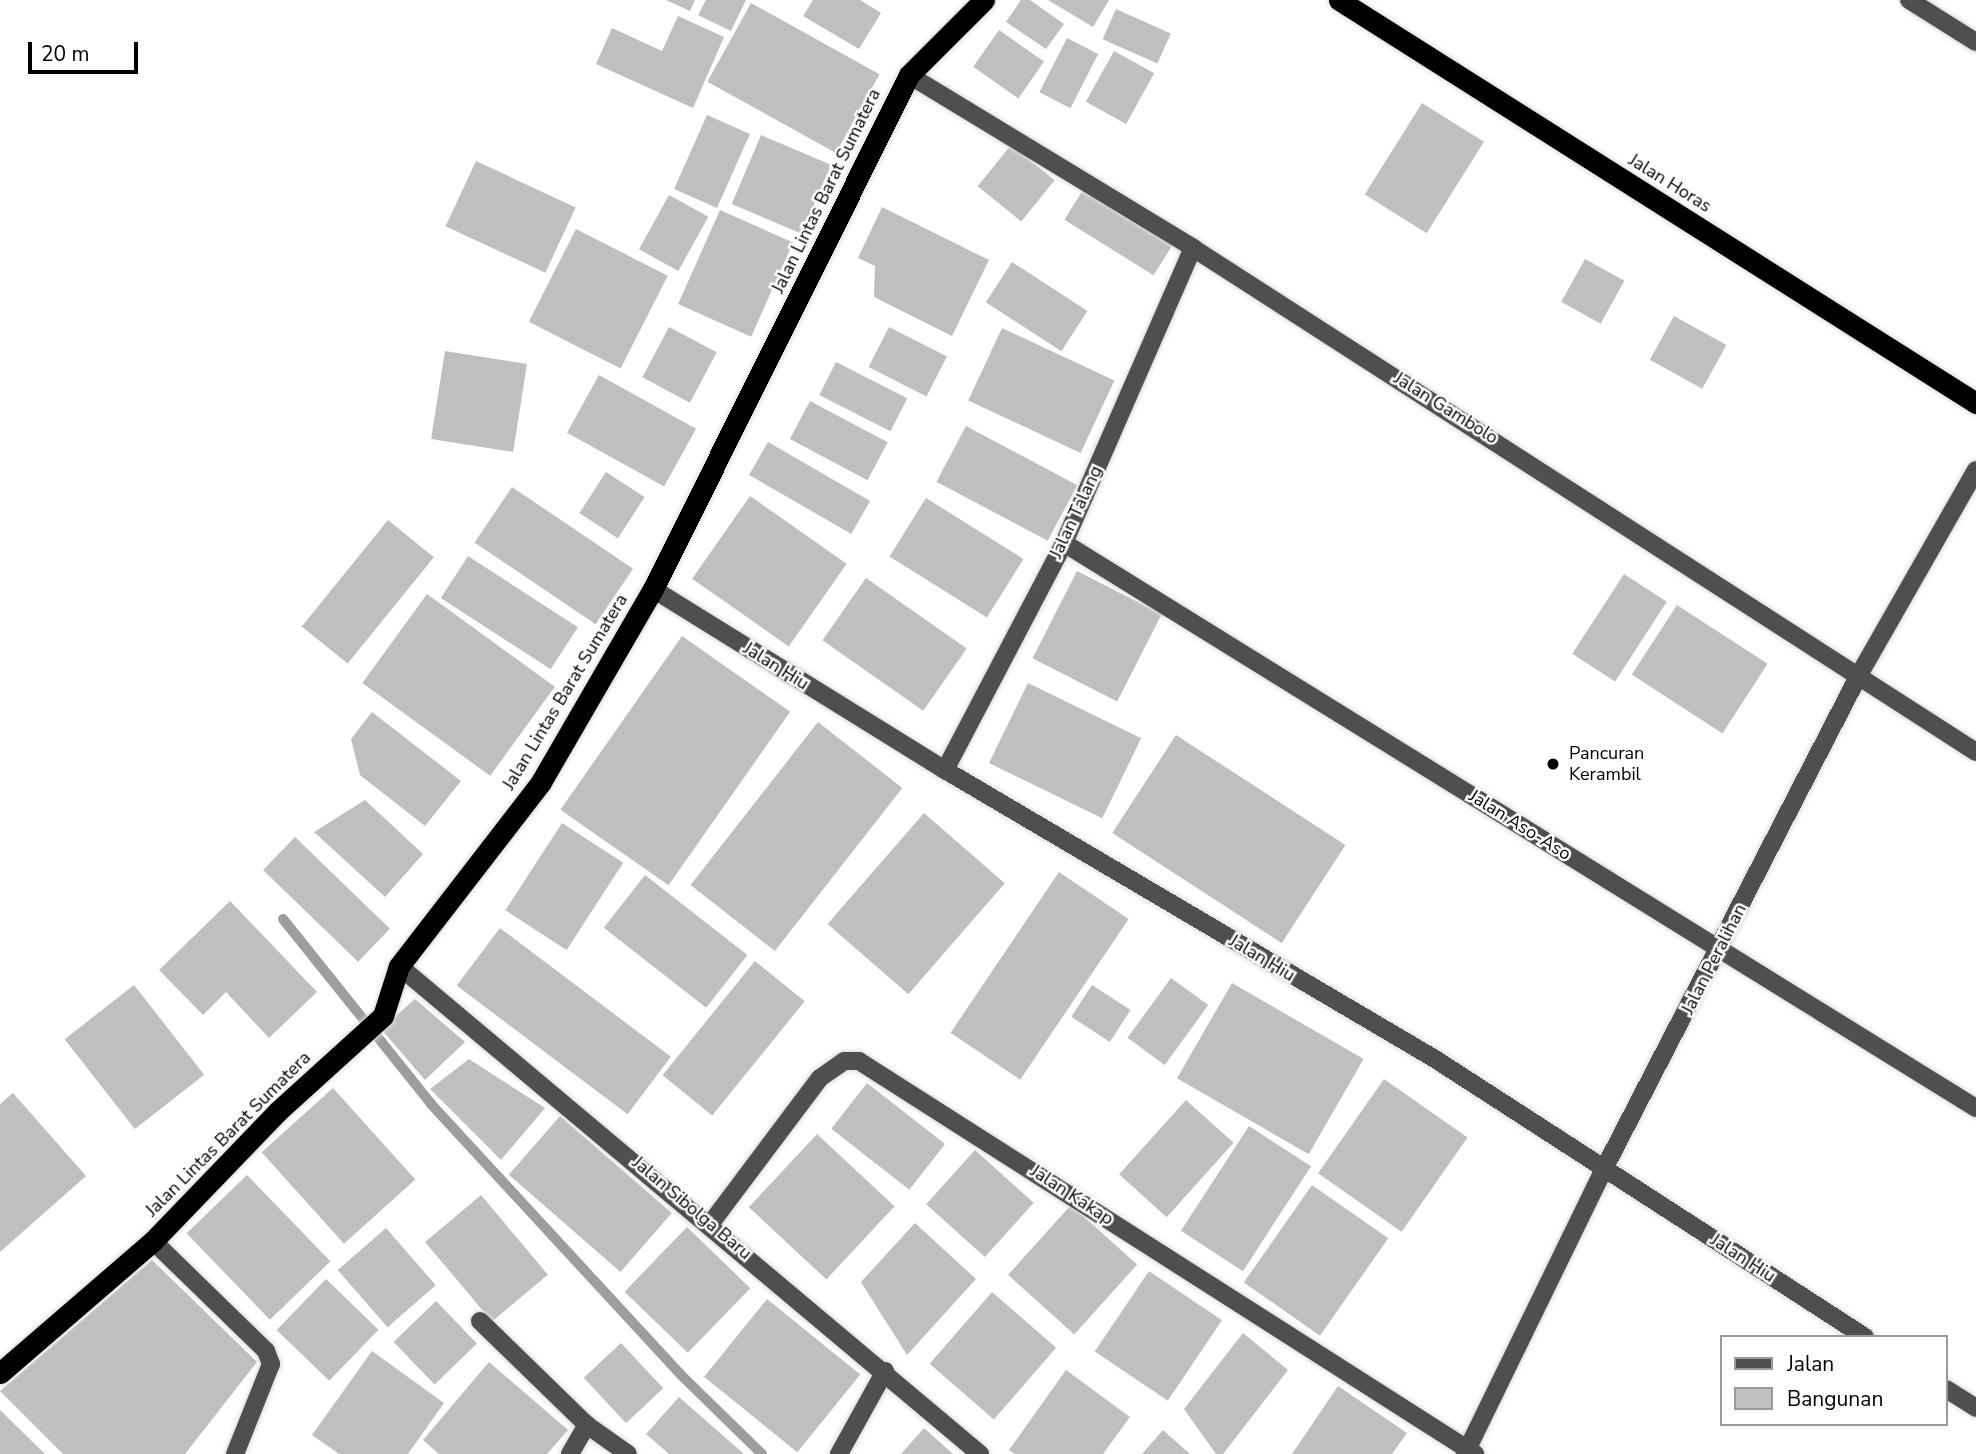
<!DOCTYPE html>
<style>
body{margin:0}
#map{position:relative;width:1976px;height:1454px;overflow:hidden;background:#fff;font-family:"Nunito Sans",sans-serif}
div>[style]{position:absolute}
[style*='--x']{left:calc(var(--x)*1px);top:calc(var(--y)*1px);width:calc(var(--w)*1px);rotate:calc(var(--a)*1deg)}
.stream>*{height:10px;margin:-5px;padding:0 5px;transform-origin:5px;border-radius:5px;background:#9d9d9d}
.building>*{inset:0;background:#bfbfbf;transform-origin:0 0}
.roads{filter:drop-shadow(0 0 2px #dbdbdb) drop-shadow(0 0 2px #dbdbdb)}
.minor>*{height:18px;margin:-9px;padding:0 9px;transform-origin:9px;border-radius:9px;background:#4f4f4f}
.highway>*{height:21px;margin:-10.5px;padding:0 10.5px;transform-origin:10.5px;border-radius:10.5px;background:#000}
.dots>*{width:19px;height:19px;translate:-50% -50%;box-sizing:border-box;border:4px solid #fff;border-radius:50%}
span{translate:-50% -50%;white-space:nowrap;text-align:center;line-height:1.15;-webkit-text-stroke:5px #fff;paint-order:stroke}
.street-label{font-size:18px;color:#000}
.poi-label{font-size:18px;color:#000}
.left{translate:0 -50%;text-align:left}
.legend{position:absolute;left:1720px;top:1335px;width:228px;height:91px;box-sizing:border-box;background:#fff;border:2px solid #999;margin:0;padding:9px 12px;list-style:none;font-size:21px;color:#000}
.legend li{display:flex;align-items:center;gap:14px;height:35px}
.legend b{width:35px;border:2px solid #999}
.scale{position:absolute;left:28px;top:42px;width:110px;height:32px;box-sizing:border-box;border:4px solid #000;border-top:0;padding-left:9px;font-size:21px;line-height:24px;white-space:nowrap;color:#000;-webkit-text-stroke:5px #fff;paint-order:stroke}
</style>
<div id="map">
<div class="stream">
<i style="--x:283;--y:919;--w:237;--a:51.3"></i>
<i style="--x:431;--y:1104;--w:369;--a:47.3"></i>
<i style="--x:681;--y:1375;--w:113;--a:44.3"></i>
</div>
<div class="building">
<i style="clip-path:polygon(666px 0,695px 0,690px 11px)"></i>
<i style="clip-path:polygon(706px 0,746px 0,731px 31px,698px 15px)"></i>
<i style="clip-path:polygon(813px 0,860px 0,881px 13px,859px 49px,803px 16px)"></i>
<i style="clip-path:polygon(1021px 0,1030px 0,1064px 24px,1046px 49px,1006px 22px)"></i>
<i style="clip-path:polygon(1048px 0,1109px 0,1093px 27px)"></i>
<i style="left:751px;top:3px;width:147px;height:90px;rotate:29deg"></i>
<i style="left:1116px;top:9px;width:60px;height:33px;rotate:24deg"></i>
<i style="clip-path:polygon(678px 16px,724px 37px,693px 108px,596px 64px,612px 28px,662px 51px)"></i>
<i style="left:999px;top:30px;width:55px;height:45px;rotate:35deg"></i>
<i style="left:1067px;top:38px;width:35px;height:61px;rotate:27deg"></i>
<i style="left:1114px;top:51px;width:46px;height:58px;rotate:29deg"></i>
<i style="left:1422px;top:103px;width:73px;height:108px;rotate:32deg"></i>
<i style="left:707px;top:115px;width:47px;height:81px;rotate:24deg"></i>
<i style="left:761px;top:135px;width:76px;height:75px;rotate:23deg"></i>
<i style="left:1011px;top:145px;width:56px;height:53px;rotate:39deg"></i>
<i style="left:476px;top:161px;width:110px;height:72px;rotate:25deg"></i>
<i style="left:1083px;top:190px;width:105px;height:35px;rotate:32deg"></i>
<i style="left:669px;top:195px;width:45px;height:62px;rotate:29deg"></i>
<i style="clip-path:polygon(882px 207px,989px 260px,952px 336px,874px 297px,875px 266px,858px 258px)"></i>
<i style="left:720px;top:210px;width:80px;height:103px;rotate:24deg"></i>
<i style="left:576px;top:229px;width:103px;height:104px;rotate:27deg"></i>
<i style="left:1585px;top:259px;width:45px;height:49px;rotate:29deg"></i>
<i style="left:1012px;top:262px;width:90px;height:48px;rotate:33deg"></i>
<i style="left:1674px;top:316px;width:60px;height:50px;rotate:29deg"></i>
<i style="left:669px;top:327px;width:54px;height:57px;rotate:28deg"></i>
<i style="left:889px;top:327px;width:65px;height:45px;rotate:27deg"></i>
<i style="left:1002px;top:328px;width:124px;height:80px;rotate:25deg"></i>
<i style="left:445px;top:351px;width:83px;height:89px;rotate:9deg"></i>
<i style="left:836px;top:362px;width:80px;height:37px;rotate:27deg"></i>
<i style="left:599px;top:375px;width:111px;height:66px;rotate:29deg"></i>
<i style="left:810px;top:401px;width:88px;height:43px;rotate:28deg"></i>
<i style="left:966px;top:426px;width:126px;height:63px;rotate:28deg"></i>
<i style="left:768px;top:442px;width:118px;height:38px;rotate:30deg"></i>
<i style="left:606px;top:472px;width:46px;height:49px;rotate:33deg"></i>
<i style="left:512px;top:487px;width:146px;height:67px;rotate:34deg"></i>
<i style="left:750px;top:496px;width:118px;height:101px;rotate:35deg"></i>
<i style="left:926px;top:498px;width:115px;height:69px;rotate:32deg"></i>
<i style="left:388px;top:520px;width:59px;height:137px;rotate:39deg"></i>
<i style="left:468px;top:556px;width:131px;height:50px;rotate:33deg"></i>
<i style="left:1077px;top:571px;width:95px;height:98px;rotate:27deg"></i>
<i style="left:1624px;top:574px;width:51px;height:95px;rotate:33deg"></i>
<i style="left:866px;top:578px;width:123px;height:76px;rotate:35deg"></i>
<i style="left:427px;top:594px;width:158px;height:110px;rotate:36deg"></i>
<i style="left:1677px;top:605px;width:108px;height:83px;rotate:33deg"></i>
<i style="left:682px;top:636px;width:132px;height:212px;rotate:35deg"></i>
<i style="left:1028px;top:683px;width:126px;height:89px;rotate:26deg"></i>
<i style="clip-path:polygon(372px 712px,461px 781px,425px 826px,360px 775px,351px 739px)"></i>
<i style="left:818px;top:722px;width:107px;height:207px;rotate:38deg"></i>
<i style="left:1176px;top:735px;width:202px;height:117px;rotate:33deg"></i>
<i style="clip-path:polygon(365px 800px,423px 854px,385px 897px,314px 832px)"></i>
<i style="left:924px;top:813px;width:107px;height:147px;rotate:41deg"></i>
<i style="left:562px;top:823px;width:73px;height:104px;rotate:33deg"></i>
<i style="left:295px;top:837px;width:132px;height:46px;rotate:44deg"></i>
<i style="left:1059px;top:872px;width:84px;height:194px;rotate:34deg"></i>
<i style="left:645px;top:875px;width:130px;height:67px;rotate:38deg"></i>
<i style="clip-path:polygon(230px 901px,317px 992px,269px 1038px,226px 992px,203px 1015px,159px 970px)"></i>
<i style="left:500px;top:928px;width:214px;height:72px;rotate:37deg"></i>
<i style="left:755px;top:961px;width:64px;height:147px;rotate:39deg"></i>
<i style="left:1171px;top:978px;width:46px;height:74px;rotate:36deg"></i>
<i style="left:1232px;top:983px;width:152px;height:110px;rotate:30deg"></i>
<i style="left:134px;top:985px;width:114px;height:88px;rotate:52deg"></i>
<i style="left:1092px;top:985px;width:46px;height:38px;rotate:33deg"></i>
<i style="clip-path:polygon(415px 999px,465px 1042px,425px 1080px,381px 1029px)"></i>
<i style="clip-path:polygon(469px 1059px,545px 1108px,501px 1160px,430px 1089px)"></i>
<i style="left:1384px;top:1079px;width:102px;height:115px;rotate:35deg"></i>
<i style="left:867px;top:1083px;width:99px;height:58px;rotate:38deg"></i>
<i style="left:333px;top:1088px;width:123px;height:96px;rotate:48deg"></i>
<i style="clip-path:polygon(13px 1093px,86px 1176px,0 1252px,0 1104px)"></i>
<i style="left:1186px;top:1100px;width:64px;height:100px;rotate:42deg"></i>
<i style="left:560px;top:1116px;width:148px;height:78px;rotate:41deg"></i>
<i style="left:1249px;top:1126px;width:74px;height:125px;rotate:33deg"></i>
<i style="left:817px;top:1134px;width:106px;height:100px;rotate:43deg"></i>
<i style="left:975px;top:1150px;width:79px;height:73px;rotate:42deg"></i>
<i style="left:247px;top:1175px;width:120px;height:84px;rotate:46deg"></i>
<i style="left:1312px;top:1185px;width:93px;height:119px;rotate:35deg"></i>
<i style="left:481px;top:1195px;width:104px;height:73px;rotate:50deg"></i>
<i style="left:1071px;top:1205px;width:89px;height:94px;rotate:42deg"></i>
<i style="clip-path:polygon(915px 1223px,976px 1279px,907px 1355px,861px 1282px)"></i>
<i style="left:687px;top:1227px;width:88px;height:90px;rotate:44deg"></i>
<i style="left:386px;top:1228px;width:76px;height:64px;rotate:49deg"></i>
<i style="clip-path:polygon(152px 1260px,257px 1362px,185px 1454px,63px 1454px,0 1391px)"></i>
<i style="left:1149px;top:1271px;width:88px;height:97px;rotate:34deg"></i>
<i style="left:326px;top:1279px;width:73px;height:71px;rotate:44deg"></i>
<i style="left:992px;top:1292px;width:85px;height:95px;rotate:41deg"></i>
<i style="left:767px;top:1299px;width:120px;height:100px;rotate:39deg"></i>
<i style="left:436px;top:1301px;width:59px;height:59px;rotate:46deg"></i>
<i style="clip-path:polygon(1243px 1333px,1288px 1370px,1223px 1454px,1216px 1454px,1184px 1409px)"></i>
<i style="left:621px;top:1343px;width:62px;height:51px;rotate:47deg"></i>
<i style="clip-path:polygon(372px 1351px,444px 1403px,408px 1454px,339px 1454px,312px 1435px)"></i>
<i style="clip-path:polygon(489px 1362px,568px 1430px,547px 1454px,439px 1454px,423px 1440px)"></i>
<i style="clip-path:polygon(1066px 1370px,1130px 1417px,1103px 1454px,1015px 1454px,1009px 1450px)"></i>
<i style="clip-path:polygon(1338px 1386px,1407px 1433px,1392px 1454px,1292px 1454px)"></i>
<i style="clip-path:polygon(679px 1397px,744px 1454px,669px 1454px,646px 1434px)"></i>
<i style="clip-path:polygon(0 1410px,45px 1454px,0 1454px)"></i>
<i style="clip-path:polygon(924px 1428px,953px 1454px,901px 1454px)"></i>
<i style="clip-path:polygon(1163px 1430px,1190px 1454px,1142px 1454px)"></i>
</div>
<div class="roads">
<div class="minor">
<i style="--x:1909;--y:0;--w:79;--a:32.1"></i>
<i style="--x:909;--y:75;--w:333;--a:31.3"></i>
<i style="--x:1193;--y:248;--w:931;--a:32.77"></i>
<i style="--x:1064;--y:543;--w:1073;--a:31.78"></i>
<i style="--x:653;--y:589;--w:344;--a:31.8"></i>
<i style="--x:945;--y:770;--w:569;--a:30.53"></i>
<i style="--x:1435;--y:1059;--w:512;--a:32.88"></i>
<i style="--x:945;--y:770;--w:256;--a:-62.3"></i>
<i style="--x:1064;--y:543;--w:322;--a:-66.4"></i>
<i style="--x:399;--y:966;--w:759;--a:40.03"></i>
<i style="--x:711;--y:1223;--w:181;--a:-53.1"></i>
<i style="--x:820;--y:1078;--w:29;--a:-35"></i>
<i style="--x:844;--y:1061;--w:15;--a:0"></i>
<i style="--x:859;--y:1061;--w:731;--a:32.54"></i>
<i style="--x:153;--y:1241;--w:158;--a:44.2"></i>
<i style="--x:266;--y:1351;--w:14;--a:69"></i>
<i style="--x:271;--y:1364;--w:97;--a:111.8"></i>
<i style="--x:480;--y:1321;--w:149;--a:44.2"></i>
<i style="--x:587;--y:1425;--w:50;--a:35.3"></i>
<i style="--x:1946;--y:1389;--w:36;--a:32"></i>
<i style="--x:570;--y:1454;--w:34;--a:-60"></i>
<i style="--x:839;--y:1454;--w:95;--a:-61"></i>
<i style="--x:1465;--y:1454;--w:317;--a:-64"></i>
<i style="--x:1604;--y:1169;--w:556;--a:-62.7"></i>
<i style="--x:1859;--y:675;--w:236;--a:-60.3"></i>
</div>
<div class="highway">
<i style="--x:1339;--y:0;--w:754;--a:32.32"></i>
<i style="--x:0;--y:1373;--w:202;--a:-40.8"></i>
<i style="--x:153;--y:1241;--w:179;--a:-46.1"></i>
<i style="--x:277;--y:1112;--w:143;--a:-42.2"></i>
<i style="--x:383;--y:1016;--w:52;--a:-72.3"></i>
<i style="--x:399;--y:966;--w:232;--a:-52.3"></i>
<i style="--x:541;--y:782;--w:223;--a:-59.9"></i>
<i style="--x:653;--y:589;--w:574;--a:-63.52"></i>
<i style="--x:909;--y:75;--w:106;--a:-45"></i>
</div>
</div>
<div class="dots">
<i style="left:1553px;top:764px;background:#000"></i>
</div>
<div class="street-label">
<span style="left:1670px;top:183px;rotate:32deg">Jalan Horas</span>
<span style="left:826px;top:191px;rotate:-64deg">Jalan Lintas Barat Sumatera</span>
<span style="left:1446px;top:408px;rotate:32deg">Jalan Gambolo</span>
<span style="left:1076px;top:512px;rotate:-65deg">Jalan Talang</span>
<span style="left:776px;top:666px;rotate:32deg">Jalan Hiu</span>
<span style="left:565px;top:692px;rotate:-59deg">Jalan Lintas Barat Sumatera</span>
<span style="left:1520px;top:825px;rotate:32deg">Jalan Aso-Aso</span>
<span style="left:1262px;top:958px;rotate:31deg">Jalan Hiu</span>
<span style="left:1714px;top:959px;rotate:-63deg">Jalan Peralihan</span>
<span style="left:228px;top:1134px;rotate:-45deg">Jalan Lintas Barat Sumatera</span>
<span style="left:1072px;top:1195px;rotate:33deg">Jalan Kakap</span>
<span style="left:692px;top:1208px;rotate:40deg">Jalan Sibolga Baru</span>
<span style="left:1743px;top:1258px;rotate:33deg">Jalan Hiu</span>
</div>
<div class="poi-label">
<span class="left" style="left:1569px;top:764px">Pancuran<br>Kerambil</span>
</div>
<ul class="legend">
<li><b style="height:9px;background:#4f4f4f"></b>Jalan</li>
<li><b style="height:19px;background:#bfbfbf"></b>Bangunan</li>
</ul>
<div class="scale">20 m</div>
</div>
